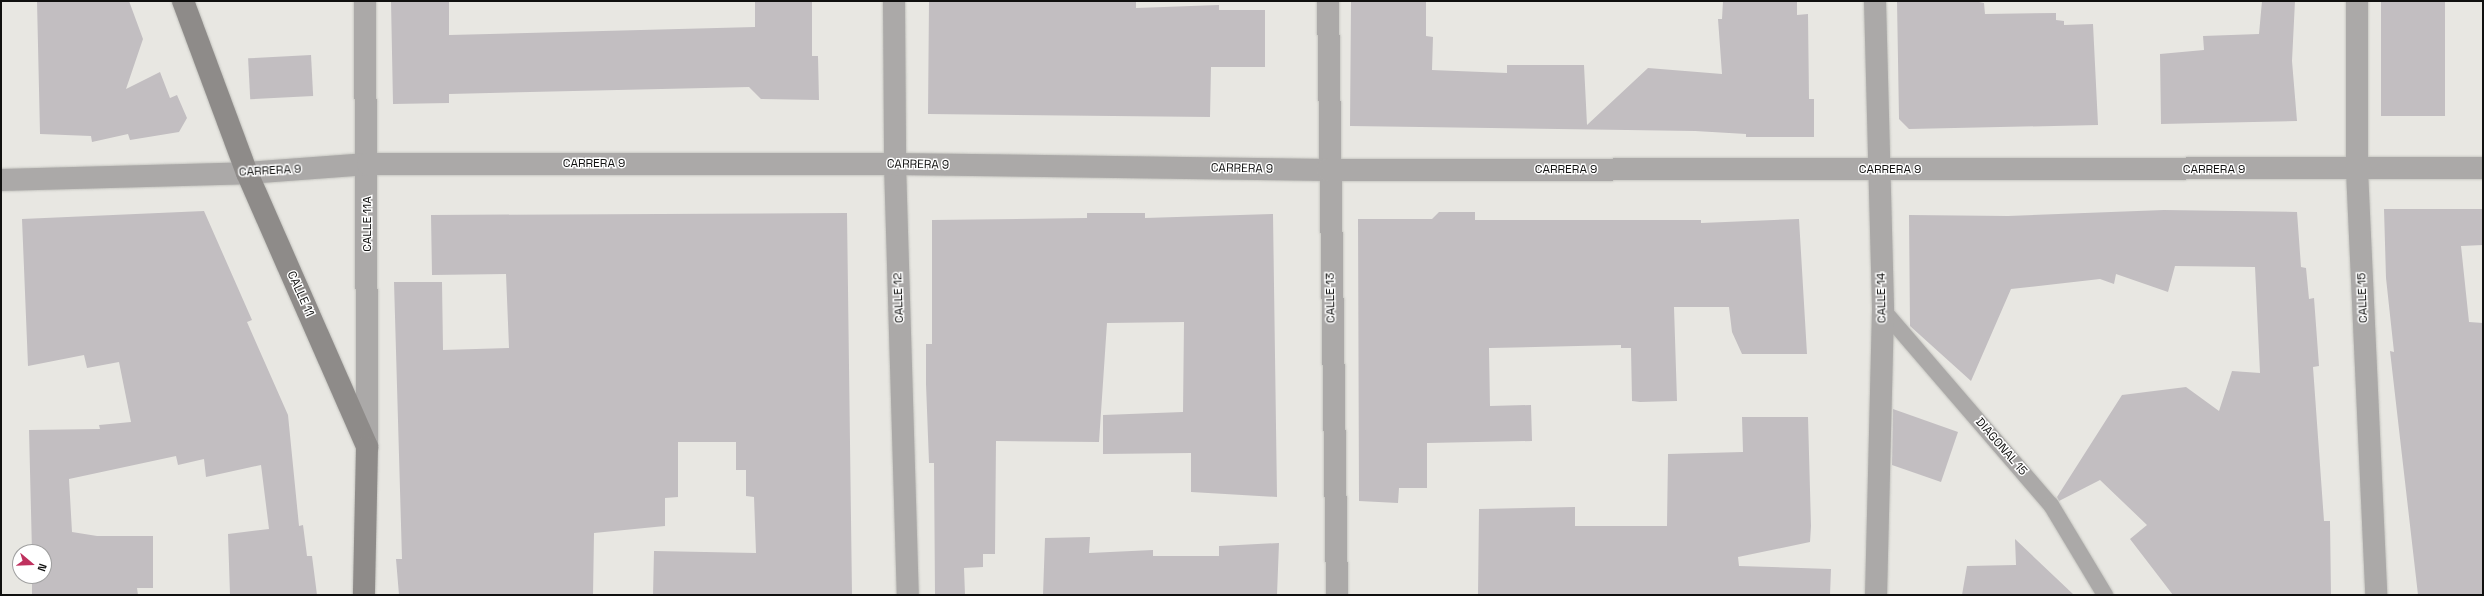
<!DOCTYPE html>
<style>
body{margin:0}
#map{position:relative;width:2484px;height:596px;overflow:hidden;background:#e8e7e2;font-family:"Space Grotesk",sans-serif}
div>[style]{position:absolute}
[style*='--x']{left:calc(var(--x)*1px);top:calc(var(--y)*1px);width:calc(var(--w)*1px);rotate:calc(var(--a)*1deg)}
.building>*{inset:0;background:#c2bec1;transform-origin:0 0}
.roads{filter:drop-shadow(0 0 1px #c5c5c0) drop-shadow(0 0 1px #c5c5c0)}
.service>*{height:16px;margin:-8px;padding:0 8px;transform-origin:8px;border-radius:8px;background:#aba9a8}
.minor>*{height:22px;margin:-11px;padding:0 11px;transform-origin:11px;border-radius:11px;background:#aba9a8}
.secondary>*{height:22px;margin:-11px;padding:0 11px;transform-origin:11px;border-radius:11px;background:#8e8b89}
span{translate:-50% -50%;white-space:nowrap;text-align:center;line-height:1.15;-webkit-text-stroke:3px #fff;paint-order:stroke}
.street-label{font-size:12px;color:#10100f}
.frame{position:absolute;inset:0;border:2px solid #10100f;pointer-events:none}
.north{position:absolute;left:12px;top:544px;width:40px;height:40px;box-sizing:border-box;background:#fff;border:1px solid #9f9f9f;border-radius:50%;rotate:109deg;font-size:11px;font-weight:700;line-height:16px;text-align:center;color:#10100f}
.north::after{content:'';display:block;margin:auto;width:14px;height:18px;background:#bf315e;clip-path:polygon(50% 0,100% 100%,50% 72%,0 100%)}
</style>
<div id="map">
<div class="building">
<i style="clip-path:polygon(37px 1px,129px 1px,143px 39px,126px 89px,160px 72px,170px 98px,177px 95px,187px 118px,179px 132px,130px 140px,128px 134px,92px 142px,91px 136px,40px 134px)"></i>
<i style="clip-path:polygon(391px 1px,449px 1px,449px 35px,755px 27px,755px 1px,812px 1px,812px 56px,818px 56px,819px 100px,761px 99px,749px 87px,449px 94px,449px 103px,393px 104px)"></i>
<i style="clip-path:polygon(929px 1px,1136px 1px,1136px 8px,1219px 5px,1219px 10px,1265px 10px,1265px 67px,1211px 67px,1210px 117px,928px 114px)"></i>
<i style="clip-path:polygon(1351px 1px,1426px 1px,1426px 36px,1433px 37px,1432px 70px,1507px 73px,1507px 65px,1584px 65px,1587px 125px,1648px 68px,1722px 74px,1718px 19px,1722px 19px,1723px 1px,1797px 1px,1797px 15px,1808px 14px,1809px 99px,1814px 99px,1814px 137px,1746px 137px,1746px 134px,1695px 131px,1350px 126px)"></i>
<i style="clip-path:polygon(1897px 1px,1974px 1px,1984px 3px,1985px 14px,2056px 13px,2056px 20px,2064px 21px,2064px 25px,2093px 24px,2098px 125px,1909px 129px,1899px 119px)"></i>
<i style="clip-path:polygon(2262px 1px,2295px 1px,2292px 61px,2297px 121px,2161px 124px,2160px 54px,2204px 50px,2203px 36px,2259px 34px)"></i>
<i style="left:2381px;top:1px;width:64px;height:115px"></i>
<i style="left:311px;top:55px;width:41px;height:63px;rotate:87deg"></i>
<i style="clip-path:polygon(2384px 209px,2483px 209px,2483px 245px,2461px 246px,2469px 322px,2483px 323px,2483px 595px,2418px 595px,2390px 351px,2394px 352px,2386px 278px)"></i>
<i style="clip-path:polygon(2164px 210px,2297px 212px,2301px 267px,2306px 268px,2309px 299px,2314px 298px,2319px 366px,2313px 367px,2324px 521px,2330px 521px,2331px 595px,2173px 595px,2130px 539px,2147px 525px,2100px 480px,2059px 501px,2057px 497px,2122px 395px,2186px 387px,2219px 411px,2232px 371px,2260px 373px,2255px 267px,2175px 266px,2168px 292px,2116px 274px,2114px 284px,2100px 279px,2011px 289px,1971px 381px,1910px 326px,1909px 215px,2008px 216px)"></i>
<i style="clip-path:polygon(204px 211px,252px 320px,247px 322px,288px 415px,299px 526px,303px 525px,307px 556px,312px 556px,317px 595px,230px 595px,228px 534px,269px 529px,261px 465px,206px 477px,204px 459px,178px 465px,176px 456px,69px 479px,72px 532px,97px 536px,153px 536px,153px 588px,137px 588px,138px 595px,32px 595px,32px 576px,44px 576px,44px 552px,32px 552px,29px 430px,100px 429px,99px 425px,131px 422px,119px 362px,87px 368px,84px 355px,28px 366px,22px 219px)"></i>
<i style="clip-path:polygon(1439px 212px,1475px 212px,1475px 220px,1701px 220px,1701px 223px,1799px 219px,1807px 354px,1742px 354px,1732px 332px,1729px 307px,1674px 307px,1677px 401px,1640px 402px,1632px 401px,1631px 348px,1621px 348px,1621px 345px,1489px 348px,1490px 406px,1531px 405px,1532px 441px,1427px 443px,1427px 488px,1399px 488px,1398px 503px,1359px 501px,1358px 219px,1432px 219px)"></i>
<i style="clip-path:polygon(847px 213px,852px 595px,653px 595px,654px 551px,756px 553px,754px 497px,746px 496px,746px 470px,736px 470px,736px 442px,678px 442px,678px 497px,665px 498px,665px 526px,594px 533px,593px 595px,399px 595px,396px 559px,402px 559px,394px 282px,442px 282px,443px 350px,509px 348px,506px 274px,432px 275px,431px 215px)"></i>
<i style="clip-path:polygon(1087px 213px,1145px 213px,1145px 218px,1273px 214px,1277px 497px,1191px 492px,1191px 453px,1103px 454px,1103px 415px,1183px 412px,1184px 322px,1107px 323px,1099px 442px,996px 441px,995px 554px,983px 554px,983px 567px,964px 568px,965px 595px,935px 595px,934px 463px,929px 463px,926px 384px,926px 344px,932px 344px,932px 220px,1087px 218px)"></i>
<i style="clip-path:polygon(1893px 409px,1958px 432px,1941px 482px,1892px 465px)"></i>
<i style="clip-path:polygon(1742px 417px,1808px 417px,1811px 526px,1810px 542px,1738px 557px,1739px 566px,1831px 569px,1830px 595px,1478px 595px,1479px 509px,1575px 507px,1575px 526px,1667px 526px,1668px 454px,1743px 452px)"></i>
<i style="clip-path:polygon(1090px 537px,1089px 553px,1153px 550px,1153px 556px,1219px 556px,1219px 546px,1279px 543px,1277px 595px,1043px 595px,1045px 538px)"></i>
<i style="clip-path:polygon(2015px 539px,2074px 595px,1962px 595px,1967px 566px,2016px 565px)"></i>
</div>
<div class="roads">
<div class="service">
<i style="--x:1883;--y:310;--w:257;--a:49.3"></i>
<i style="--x:2051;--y:505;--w:105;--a:59"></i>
</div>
<div class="minor">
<i style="--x:365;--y:1;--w:446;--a:89.7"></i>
<i style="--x:894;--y:1;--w:163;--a:89.6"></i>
<i style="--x:895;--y:164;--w:431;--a:88.3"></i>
<i style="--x:1328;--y:1;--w:594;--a:89.13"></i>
<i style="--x:1875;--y:1;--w:309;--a:88.5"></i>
<i style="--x:1883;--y:310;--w:285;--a:91.4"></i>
<i style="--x:2357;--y:1;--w:169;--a:90"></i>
<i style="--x:2357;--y:170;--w:425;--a:87.4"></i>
<i style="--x:1;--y:180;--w:246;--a:-1.6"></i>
<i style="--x:247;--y:173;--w:121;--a:-4.3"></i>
<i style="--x:368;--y:164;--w:527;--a:0"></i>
<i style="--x:895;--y:164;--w:433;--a:0.8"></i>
<i style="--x:1328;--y:170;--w:1155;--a:-0.1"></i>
</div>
<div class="secondary">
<i style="--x:183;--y:1;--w:184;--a:69.6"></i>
<i style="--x:247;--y:173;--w:299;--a:66.3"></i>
<i style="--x:367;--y:447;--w:148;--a:91.2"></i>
</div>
</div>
<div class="street-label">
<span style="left:594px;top:164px">CARRERA 9</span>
<span style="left:918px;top:165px;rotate:1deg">CARRERA 9</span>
<span style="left:1242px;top:169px;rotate:1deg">CARRERA 9</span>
<span style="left:1566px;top:170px">CARRERA 9</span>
<span style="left:1890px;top:170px">CARRERA 9</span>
<span style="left:2214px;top:170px">CARRERA 9</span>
<span style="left:270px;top:171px;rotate:-3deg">CARRERA 9</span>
<span style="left:368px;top:224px;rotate:-90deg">CALLE 11A</span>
<span style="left:300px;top:294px;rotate:66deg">CALLE 11</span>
<span style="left:899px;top:298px;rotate:-92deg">CALLE 12</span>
<span style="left:1331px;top:298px;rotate:-91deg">CALLE 13</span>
<span style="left:1882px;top:298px;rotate:-91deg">CALLE 14</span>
<span style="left:2363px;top:298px;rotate:-92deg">CALLE 15</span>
<span style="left:2001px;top:447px;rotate:49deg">DIAGONAL 15</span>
</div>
<div class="frame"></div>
<div class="north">N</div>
</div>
